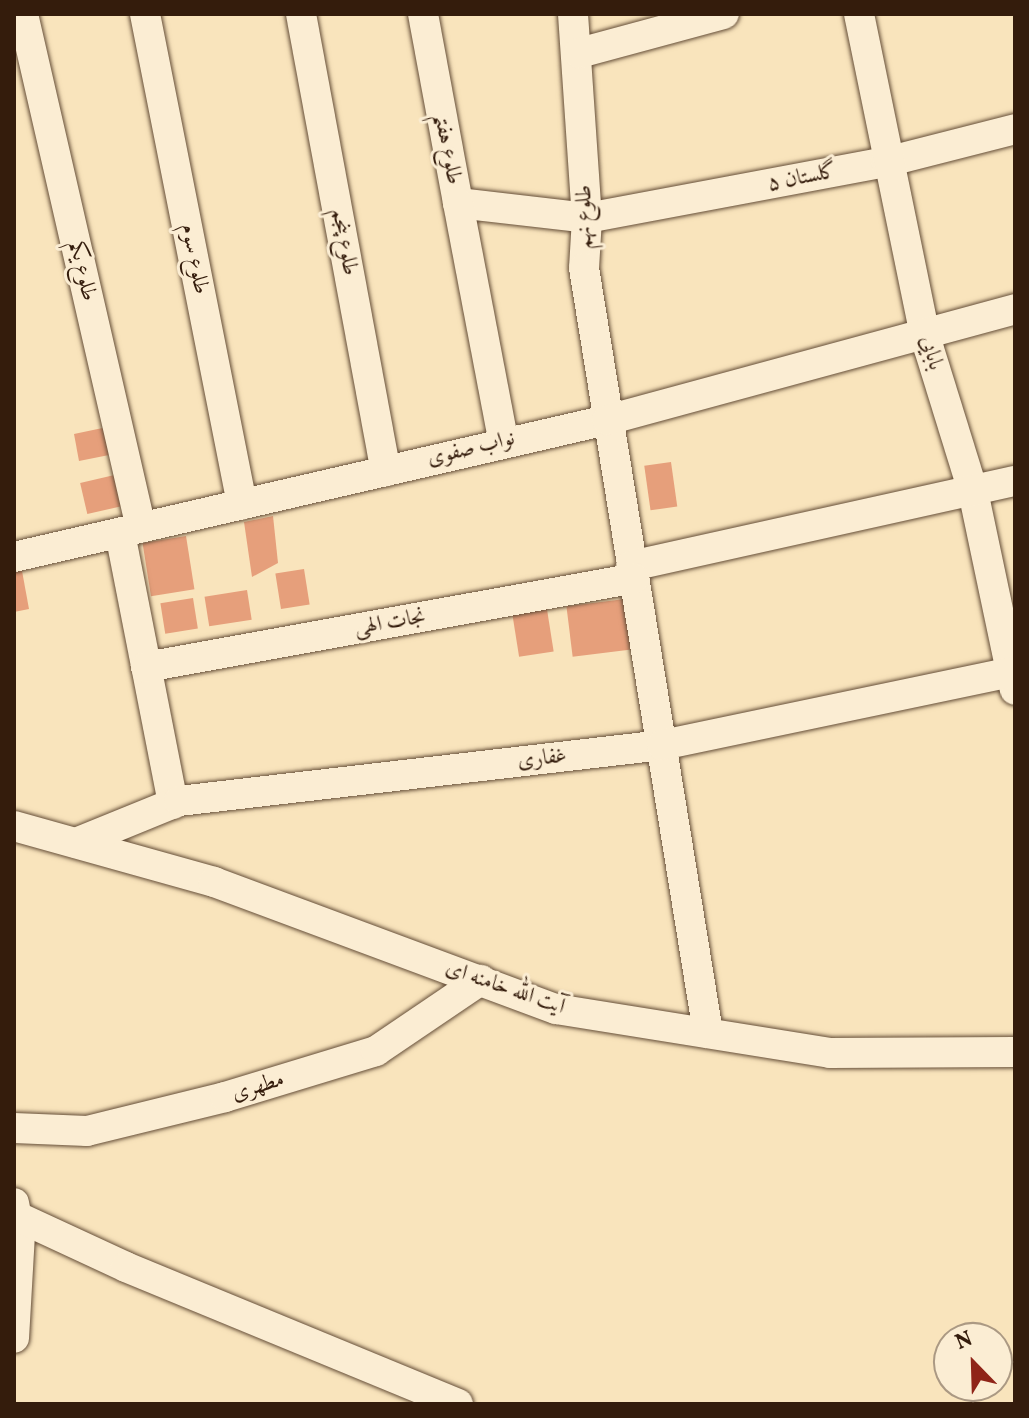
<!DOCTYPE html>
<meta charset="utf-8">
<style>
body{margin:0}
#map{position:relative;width:1029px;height:1418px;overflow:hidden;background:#f9e4bc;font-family:Vollkorn,Amiri,serif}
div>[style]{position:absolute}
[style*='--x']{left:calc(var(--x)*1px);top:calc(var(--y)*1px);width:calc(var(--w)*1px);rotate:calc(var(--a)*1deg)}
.building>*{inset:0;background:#e69f7b;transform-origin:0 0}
.roads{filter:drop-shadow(0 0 2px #654e38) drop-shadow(0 0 2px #654e38)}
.street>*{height:30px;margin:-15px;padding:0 15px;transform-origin:15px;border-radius:15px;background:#fbedd3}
span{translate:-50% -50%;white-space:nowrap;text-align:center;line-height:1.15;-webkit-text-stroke:6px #fbedd3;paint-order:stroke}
.street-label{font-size:22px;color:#341c0c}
.frame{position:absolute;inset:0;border:16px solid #341c0c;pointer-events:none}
.north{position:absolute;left:933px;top:1322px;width:80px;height:80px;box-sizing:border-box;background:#fbedd3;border:2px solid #ab9983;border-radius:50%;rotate:337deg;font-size:22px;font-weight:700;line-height:32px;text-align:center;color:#341c0c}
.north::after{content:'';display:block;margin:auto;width:28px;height:36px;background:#8f2418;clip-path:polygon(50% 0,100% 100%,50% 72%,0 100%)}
</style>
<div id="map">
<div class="building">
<i style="clip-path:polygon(112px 426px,109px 455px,79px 461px,74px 434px)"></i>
<i style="left:671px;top:462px;width:45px;height:27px;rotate:82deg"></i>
<i style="left:123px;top:473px;width:32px;height:44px;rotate:77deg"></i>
<i style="clip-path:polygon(273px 516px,278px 563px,252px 577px,244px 522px)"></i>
<i style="left:186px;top:536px;width:54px;height:44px;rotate:81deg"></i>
<i style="clip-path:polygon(20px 560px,29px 609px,14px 612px,14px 561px)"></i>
<i style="left:304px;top:569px;width:36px;height:29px;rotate:81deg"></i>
<i style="left:247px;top:590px;width:30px;height:43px;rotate:81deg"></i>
<i style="left:193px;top:598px;width:31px;height:33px;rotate:81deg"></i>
<i style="left:625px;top:599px;width:51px;height:59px;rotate:83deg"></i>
<i style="left:546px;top:603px;width:49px;height:35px;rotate:81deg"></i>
</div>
<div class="roads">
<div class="street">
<i style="--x:23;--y:14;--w:527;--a:77.07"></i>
<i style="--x:145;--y:14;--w:500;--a:78.8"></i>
<i style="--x:301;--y:14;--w:465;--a:79.5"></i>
<i style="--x:423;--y:14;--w:192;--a:79.5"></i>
<i style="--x:458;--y:203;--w:130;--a:6.6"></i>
<i style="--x:587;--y:218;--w:304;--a:-10.6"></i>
<i style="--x:886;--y:162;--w:133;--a:-14.3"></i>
<i style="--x:573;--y:14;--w:204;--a:86.1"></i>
<i style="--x:587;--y:218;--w:50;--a:93.4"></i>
<i style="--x:584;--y:268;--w:775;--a:80.79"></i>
<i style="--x:859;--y:14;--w:329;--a:78.4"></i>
<i style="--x:925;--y:336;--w:162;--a:72.8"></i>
<i style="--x:973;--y:491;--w:203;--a:78.1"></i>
<i style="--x:579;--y:53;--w:150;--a:-15.1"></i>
<i style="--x:458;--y:203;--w:241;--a:79.2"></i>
<i style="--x:120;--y:533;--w:276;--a:78.9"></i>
<i style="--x:14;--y:557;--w:609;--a:-13.01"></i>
<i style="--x:607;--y:420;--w:423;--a:-15.2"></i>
<i style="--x:631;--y:566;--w:393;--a:-12.5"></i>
<i style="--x:146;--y:667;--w:496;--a:-10.3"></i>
<i style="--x:14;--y:826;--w:208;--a:15.6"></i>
<i style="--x:214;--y:882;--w:365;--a:20.4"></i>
<i style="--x:556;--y:1009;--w:278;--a:9.1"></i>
<i style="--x:830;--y:1053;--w:185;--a:-0.3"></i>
<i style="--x:76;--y:843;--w:111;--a:-22.2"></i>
<i style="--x:179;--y:801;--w:486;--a:-6.6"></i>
<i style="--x:662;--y:745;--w:361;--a:-11.8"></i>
<i style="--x:14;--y:1128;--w:73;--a:2.4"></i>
<i style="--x:87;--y:1131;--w:142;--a:-13.8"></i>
<i style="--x:225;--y:1097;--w:158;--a:-16.9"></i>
<i style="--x:376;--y:1051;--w:127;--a:-34.1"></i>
<i style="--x:14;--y:1203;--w:32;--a:79"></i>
<i style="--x:20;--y:1234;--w:104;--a:93.3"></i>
<i style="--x:16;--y:1216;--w:121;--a:24.9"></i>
<i style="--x:126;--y:1267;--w:359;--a:22.4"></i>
</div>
</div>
<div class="street-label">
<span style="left:447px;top:149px;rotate:79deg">طلوع هفتم</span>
<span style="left:802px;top:178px;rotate:-11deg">گلستان ۵</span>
<span style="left:585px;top:217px;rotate:-90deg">طلوع نهم</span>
<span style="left:344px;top:242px;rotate:80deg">طلوع پنجم</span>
<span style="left:194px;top:259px;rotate:79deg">طلوع سوم</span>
<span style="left:82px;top:271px;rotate:77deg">طلوع یکم</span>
<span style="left:931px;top:353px;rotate:74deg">بابایی</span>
<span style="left:471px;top:449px;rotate:-14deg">نواب صفوی</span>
<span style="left:390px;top:623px;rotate:-10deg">نجات الهی</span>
<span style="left:542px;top:759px;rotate:-7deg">غفاری</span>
<span style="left:505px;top:988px;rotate:19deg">آیت الله خامنه ای</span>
<span style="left:258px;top:1087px;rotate:-17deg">مطهری</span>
</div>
<div class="frame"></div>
<div class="north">N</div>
</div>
